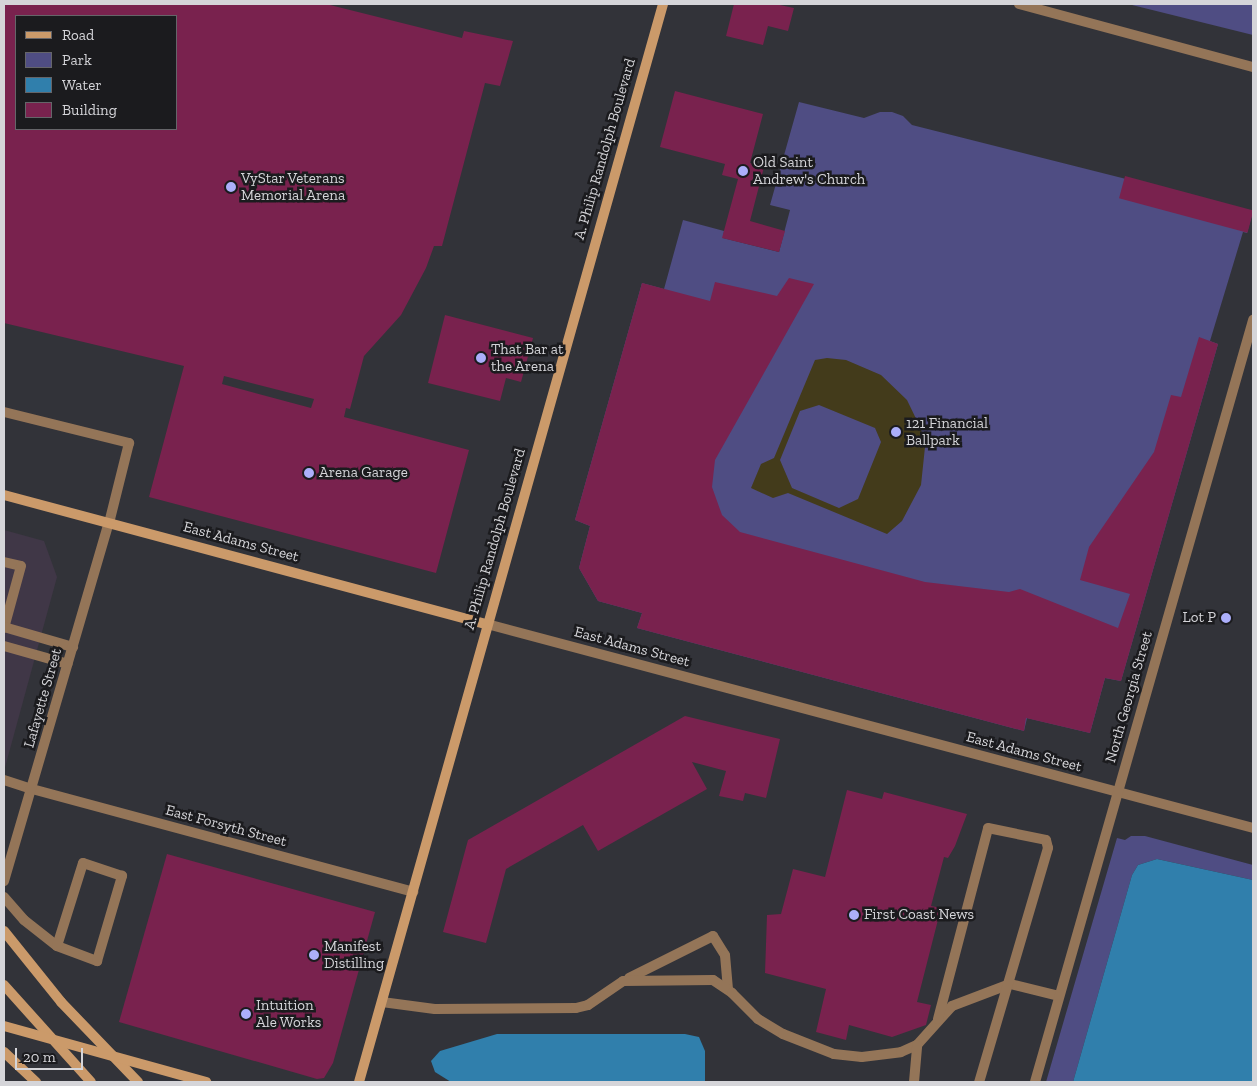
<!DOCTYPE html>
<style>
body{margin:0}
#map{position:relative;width:1257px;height:1086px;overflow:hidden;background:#323339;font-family:"Zilla Slab",serif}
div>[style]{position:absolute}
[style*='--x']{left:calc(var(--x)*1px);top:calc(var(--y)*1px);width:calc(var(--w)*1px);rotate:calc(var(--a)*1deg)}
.industrial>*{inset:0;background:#403747}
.green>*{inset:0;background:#4f4d83}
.sand>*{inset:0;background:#433b1b}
.water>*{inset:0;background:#307fac}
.building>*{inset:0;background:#79224e;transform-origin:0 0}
.lane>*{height:10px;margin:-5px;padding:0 5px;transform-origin:5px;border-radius:5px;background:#947558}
.street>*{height:10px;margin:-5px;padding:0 5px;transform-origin:5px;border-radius:5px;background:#947558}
.secondary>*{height:10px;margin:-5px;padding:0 5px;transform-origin:5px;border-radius:5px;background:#cb9a6a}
.dots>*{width:14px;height:14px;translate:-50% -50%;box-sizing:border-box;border:2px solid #1b1b1e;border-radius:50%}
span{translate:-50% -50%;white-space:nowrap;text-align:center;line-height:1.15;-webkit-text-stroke:5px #1b1b1e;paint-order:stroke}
.street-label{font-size:15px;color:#d5d5d9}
.poi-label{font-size:15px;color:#d5d5d9}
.left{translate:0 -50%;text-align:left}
.right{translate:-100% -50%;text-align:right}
.frame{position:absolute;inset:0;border:5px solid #d5d5d9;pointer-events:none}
.legend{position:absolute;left:15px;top:15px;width:162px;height:115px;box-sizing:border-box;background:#1b1b1e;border:1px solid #656569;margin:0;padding:6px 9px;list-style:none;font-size:15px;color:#d5d5d9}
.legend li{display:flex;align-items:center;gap:10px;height:25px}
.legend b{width:25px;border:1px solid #656569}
.scale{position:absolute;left:15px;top:1048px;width:68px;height:22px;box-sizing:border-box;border:2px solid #d5d5d9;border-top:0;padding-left:6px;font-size:15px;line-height:18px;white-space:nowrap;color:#d5d5d9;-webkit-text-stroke:4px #1b1b1e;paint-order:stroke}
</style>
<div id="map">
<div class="industrial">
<i style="clip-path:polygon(4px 530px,44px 541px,57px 577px,4px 771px)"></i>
</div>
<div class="green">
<i style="clip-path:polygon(1128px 4px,1253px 4px,1253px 35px)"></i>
<i style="clip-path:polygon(799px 102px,864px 118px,880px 112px,892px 112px,903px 116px,912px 125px,1253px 211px,1247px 233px,1243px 232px,1210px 341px,1218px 344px,1121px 681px,1105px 678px,1090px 733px,1027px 718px,1024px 731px,637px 628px,642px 613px,598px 601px,579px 568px,590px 526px,575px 520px,642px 283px,664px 289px,683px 220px,724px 231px,723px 238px,779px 252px,790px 210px,770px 205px)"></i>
<i style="clip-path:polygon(1131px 836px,1145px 836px,1253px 865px,1253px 880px,1157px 859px,1138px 865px,1132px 875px,1073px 1082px,1046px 1082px,1117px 838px,1125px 840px)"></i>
</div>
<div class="sand">
<i style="clip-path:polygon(evenodd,827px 358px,846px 360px,881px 375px,907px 400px,921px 429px,925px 447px,921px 485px,902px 521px,887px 534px,788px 493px,773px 498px,751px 488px,761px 464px,774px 458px,815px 360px,827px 358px,819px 405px,875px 428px,881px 442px,858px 499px,839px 508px,792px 488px,780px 460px,800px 411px,819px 405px)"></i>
</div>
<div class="water">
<i style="clip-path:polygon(1157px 859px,1253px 880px,1253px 1082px,1073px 1082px,1132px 875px,1138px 865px)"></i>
<i style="clip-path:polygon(497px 1034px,685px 1034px,699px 1037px,705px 1051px,705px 1082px,451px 1082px,435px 1072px,431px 1061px,440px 1051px)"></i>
</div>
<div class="building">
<i style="clip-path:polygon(evenodd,4px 4px,326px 4px,462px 38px,464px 31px,513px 41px,500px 86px,485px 83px,442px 246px,434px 246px,426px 268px,401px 315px,364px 356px,350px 409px,346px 408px,344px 417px,469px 450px,436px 573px,149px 497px,184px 366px,4px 323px,4px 4px,16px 16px,176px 16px,176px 129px,16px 129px,16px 16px,4px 4px,224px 376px,314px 399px,311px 408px,222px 384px,224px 376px)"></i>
<i style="clip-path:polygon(734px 4px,775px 4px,794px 8px,788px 31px,768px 26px,763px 45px,726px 36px)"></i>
<i style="clip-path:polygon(675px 91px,763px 114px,750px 163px,764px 167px,750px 221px,785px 231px,779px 252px,722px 238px,738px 179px,722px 175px,725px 164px,660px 147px)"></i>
<i style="left:1125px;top:176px;width:133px;height:23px;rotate:15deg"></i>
<i style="clip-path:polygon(789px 278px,814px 284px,715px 460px,712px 487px,722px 515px,740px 532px,925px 582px,1009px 592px,1020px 589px,1118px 628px,1130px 594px,1080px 580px,1089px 547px,1154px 452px,1171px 395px,1181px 397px,1199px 337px,1218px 344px,1121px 681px,1105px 678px,1090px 733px,1026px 718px,1024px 731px,637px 628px,642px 613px,598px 601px,579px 568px,590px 526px,575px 520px,642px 283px,710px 301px,715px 282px,777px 296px)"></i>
<i style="clip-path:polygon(445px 315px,533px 338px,521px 382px,506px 378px,500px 401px,428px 383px)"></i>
<i style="clip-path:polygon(685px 716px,780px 739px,766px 798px,745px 793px,743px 801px,719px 796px,726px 771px,692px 762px,707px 789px,598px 851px,583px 825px,506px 869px,486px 943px,443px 932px,468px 840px)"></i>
<i style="clip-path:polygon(847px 790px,882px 799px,884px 792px,967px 814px,955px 846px,948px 858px,944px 857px,931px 906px,941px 908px,917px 1002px,931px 1005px,926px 1025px,892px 1037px,849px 1025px,846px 1040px,816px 1032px,826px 989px,765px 973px,767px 915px,781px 914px,793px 869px,825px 877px)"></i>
<i style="clip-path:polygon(167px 854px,375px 912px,333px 1063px,324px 1078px,317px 1079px,119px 1022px)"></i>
</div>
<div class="lane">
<i style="--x:4;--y:412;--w:129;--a:13.9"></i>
<i style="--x:129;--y:443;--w:82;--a:104"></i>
<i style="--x:4;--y:562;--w:17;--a:13"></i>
<i style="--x:21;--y:566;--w:64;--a:105.3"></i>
<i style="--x:4;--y:627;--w:72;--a:16.2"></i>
<i style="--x:4;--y:646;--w:66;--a:15.7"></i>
<i style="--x:4;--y:780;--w:29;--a:18"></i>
<i style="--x:4;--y:897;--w:30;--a:49"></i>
<i style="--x:24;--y:920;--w:42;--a:38.2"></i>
<i style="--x:57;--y:946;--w:43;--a:20.6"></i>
<i style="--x:97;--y:961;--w:89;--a:-73.6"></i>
<i style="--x:122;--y:876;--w:41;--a:-161.6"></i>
<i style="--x:83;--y:863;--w:87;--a:107.4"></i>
<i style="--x:629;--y:978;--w:94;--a:-26.6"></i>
<i style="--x:713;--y:936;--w:22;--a:58"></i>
<i style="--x:725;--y:955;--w:34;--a:85"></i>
<i style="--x:382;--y:1002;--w:53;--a:7.5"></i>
<i style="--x:435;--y:1009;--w:141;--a:-0.4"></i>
<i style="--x:576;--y:1008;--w:12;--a:-14"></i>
<i style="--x:588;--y:1005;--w:42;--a:-34.4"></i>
<i style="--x:623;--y:981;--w:90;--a:-0.6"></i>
<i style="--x:713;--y:980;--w:23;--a:34"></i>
<i style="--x:732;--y:993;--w:37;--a:45"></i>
<i style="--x:758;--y:1019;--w:29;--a:31"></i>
<i style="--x:783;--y:1034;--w:55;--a:21.4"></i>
<i style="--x:834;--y:1054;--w:28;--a:6"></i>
<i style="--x:862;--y:1057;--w:39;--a:-7"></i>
<i style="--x:901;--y:1052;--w:17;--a:-24"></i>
<i style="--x:917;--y:1045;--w:52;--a:-48.1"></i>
<i style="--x:952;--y:1006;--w:62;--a:-20.8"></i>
<i style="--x:1010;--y:984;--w:50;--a:13.8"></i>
<i style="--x:938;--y:1019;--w:197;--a:-75.3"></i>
<i style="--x:988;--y:828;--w:59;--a:11.7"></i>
<i style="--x:1046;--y:840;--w:8;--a:76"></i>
<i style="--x:1048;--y:848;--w:244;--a:106.4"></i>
<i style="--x:914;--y:1082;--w:37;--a:-85"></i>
</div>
<div class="street">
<i style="--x:1019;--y:4;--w:242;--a:15.1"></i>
<i style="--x:487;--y:624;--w:793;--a:14.91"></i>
<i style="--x:32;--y:789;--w:395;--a:15.1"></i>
<i style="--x:4;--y:881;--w:373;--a:-73.7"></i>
<i style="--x:1035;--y:1082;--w:793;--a:-74.03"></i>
</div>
<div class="secondary">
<i style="--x:4;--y:495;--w:500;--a:15"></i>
<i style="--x:4;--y:931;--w:91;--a:51.2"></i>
<i style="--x:61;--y:1002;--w:111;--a:46.1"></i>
<i style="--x:4;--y:985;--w:130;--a:48.1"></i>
<i style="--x:4;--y:1026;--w:210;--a:15.5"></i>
<i style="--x:4;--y:1052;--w:44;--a:43.2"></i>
<i style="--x:359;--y:1082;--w:1120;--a:-74.25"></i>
</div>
<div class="dots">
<i style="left:743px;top:171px;background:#acaffb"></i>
<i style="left:231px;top:187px;background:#acaffb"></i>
<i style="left:481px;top:358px;background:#acaffb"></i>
<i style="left:896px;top:432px;background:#acaffb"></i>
<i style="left:309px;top:473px;background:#acaffb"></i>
<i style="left:1226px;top:618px;background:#acaffb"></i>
<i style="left:854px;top:915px;background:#acaffb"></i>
<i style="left:314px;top:955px;background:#acaffb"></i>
<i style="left:246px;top:1014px;background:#acaffb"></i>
</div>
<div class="street-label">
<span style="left:605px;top:149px;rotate:-74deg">A. Philip Randolph Boulevard</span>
<span style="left:495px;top:539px;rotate:-74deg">A. Philip Randolph Boulevard</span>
<span style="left:241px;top:542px;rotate:15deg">East Adams Street</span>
<span style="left:632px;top:647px;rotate:15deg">East Adams Street</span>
<span style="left:1129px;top:697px;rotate:-74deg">North Georgia Street</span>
<span style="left:43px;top:698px;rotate:-74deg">Lafayette Street</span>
<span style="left:1024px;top:752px;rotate:15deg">East Adams Street</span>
<span style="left:226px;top:826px;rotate:15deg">East Forsyth Street</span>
</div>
<div class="poi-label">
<span class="left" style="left:753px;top:171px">Old Saint<br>Andrew's Church</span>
<span class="left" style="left:241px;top:187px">VyStar Veterans<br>Memorial Arena</span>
<span class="left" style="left:491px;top:358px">That Bar at<br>the Arena</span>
<span class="left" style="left:906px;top:432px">121 Financial<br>Ballpark</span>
<span class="left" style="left:319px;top:473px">Arena Garage</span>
<span class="right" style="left:1216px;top:618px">Lot P</span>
<span class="left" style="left:864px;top:915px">First Coast News</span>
<span class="left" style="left:324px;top:955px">Manifest<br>Distilling</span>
<span class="left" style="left:256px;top:1014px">Intuition<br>Ale Works</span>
</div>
<div class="frame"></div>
<ul class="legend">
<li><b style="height:6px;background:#cb9a6a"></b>Road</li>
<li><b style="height:14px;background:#4f4d83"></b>Park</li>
<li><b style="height:14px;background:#307fac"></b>Water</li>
<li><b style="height:14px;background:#79224e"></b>Building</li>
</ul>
<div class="scale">20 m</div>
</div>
